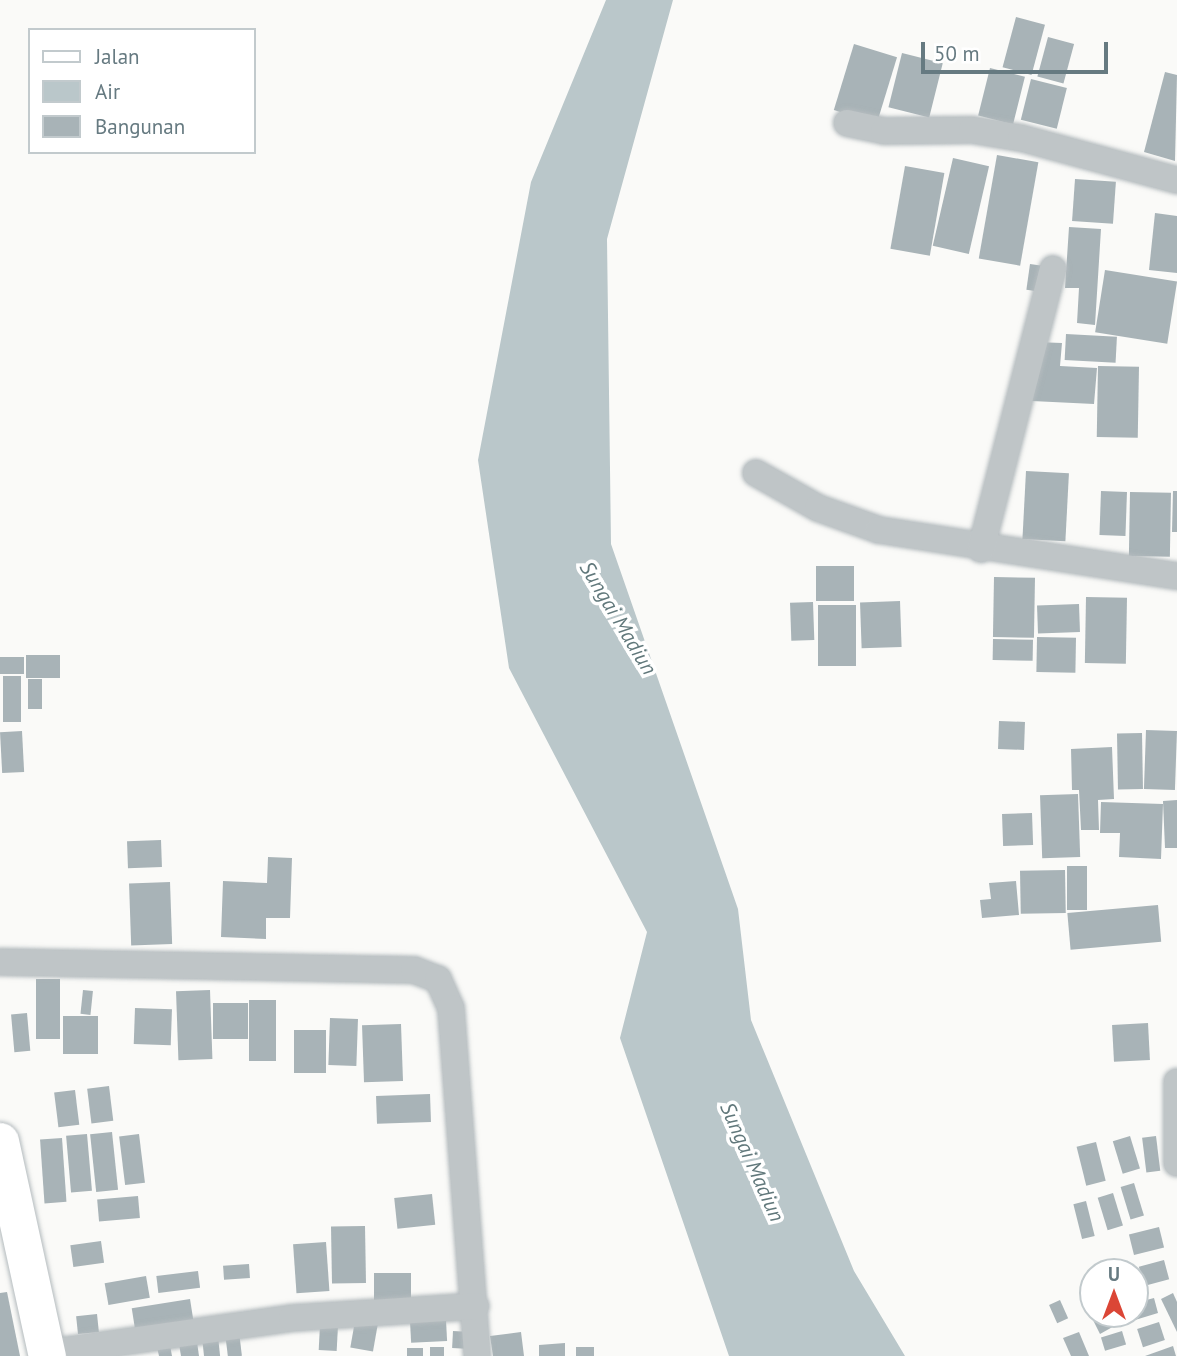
<!DOCTYPE html>
<style>
body{margin:0}
#map{position:relative;width:1177px;height:1356px;overflow:hidden;background:#fafaf8;font-family:"PT Sans",sans-serif}
div>[style]{position:absolute}
[style*='--x']{left:calc(var(--x)*1px);top:calc(var(--y)*1px);width:calc(var(--w)*1px);rotate:calc(var(--a)*1deg)}
.water>*{inset:0;background:#bac7ca}
.building>*{inset:0;background:#a8b3b7;transform-origin:0 0}
.roads{filter:drop-shadow(0 0 2px #b4bbbe) drop-shadow(0 0 2px #b4bbbe)}
.street>*{height:26px;margin:-13px;padding:0 13px;transform-origin:13px;border-radius:13px;background:#bfc5c7}
.secondary>*{height:37px;margin:-18.5px;padding:0 18.5px;transform-origin:18.5px;border-radius:18.5px;background:#fff}
span{translate:-50% -50%;white-space:nowrap;text-align:center;line-height:1.15;-webkit-text-stroke:7px #fff;paint-order:stroke}
.water-label{font-size:21px;color:#61787b;font-style:italic}
.legend{position:absolute;left:28px;top:28px;width:228px;height:126px;box-sizing:border-box;background:#fff;border:2px solid #c2cacd;margin:0;padding:9px 12px;list-style:none;font-size:21px;color:#667a81}
.legend li{display:flex;align-items:center;gap:14px;height:35px}
.legend b{width:35px;border:2px solid #c2cacd}
.north{position:absolute;left:1079px;top:1258px;width:70px;height:70px;box-sizing:border-box;background:#fff;border:2px solid #c2cacd;border-radius:50%;rotate:0deg;font-size:19px;font-weight:700;line-height:28px;text-align:center;color:#667a81}
.north::after{content:'';display:block;margin:auto;width:24px;height:32px;background:#db4636;clip-path:polygon(50% 0,100% 100%,50% 72%,0 100%)}
.scale{position:absolute;left:921px;top:42px;width:187px;height:32px;box-sizing:border-box;border:4px solid #667a81;border-top:0;padding-left:9px;font-size:21px;line-height:24px;white-space:nowrap;color:#667a81;-webkit-text-stroke:5px #fff;paint-order:stroke}
</style>
<div id="map">
<div class="water">
<i style="clip-path:polygon(606px 0,673px 0,607px 239px,611px 544px,738px 909px,751px 1020px,854px 1271px,905px 1356px,729px 1356px,620px 1038px,647px 932px,509px 668px,478px 460px,531px 182px)"></i>
</div>
<div class="building">
<i style="left:1016px;top:17px;width:30px;height:52px;rotate:15deg"></i>
<i style="left:1048px;top:37px;width:27px;height:41px;rotate:15deg"></i>
<i style="left:854px;top:44px;width:45px;height:69px;rotate:17deg"></i>
<i style="left:902px;top:53px;width:42px;height:56px;rotate:14deg"></i>
<i style="left:990px;top:68px;width:36px;height:49px;rotate:14deg"></i>
<i style="clip-path:polygon(1165px 72px,1177px 75px,1175px 161px,1144px 152px)"></i>
<i style="left:1031px;top:79px;width:37px;height:42px;rotate:14deg"></i>
<i style="left:997px;top:155px;width:42px;height:105px;rotate:10deg"></i>
<i style="left:953px;top:158px;width:37px;height:90px;rotate:13deg"></i>
<i style="left:905px;top:166px;width:40px;height:84px;rotate:10deg"></i>
<i style="left:1075px;top:179px;width:41px;height:42px;rotate:4deg"></i>
<i style="clip-path:polygon(1155px 213px,1177px 216px,1177px 273px,1149px 270px)"></i>
<i style="clip-path:polygon(1069px 227px,1101px 229px,1095px 325px,1077px 323px,1079px 288px,1065px 288px)"></i>
<i style="left:1030px;top:264px;width:14px;height:26px;rotate:8deg"></i>
<i style="left:1105px;top:270px;width:73px;height:63px;rotate:9deg"></i>
<i style="left:1066px;top:334px;width:51px;height:26px;rotate:3deg"></i>
<i style="clip-path:polygon(1035px 342px,1062px 343px,1060px 366px,1097px 368px,1094px 404px,1032px 401px)"></i>
<i style="left:1098px;top:366px;width:41px;height:71px;rotate:1deg"></i>
<i style="left:1026px;top:471px;width:43px;height:68px;rotate:3deg"></i>
<i style="left:1101px;top:491px;width:26px;height:44px;rotate:2deg"></i>
<i style="clip-path:polygon(1173px 491px,1177px 491px,1177px 532px,1172px 532px)"></i>
<i style="left:1130px;top:492px;width:41px;height:64px;rotate:1deg"></i>
<i style="left:816px;top:566px;width:38px;height:35px"></i>
<i style="left:994px;top:577px;width:41px;height:60px;rotate:1deg"></i>
<i style="left:1086px;top:597px;width:41px;height:66px;rotate:1deg"></i>
<i style="left:900px;top:601px;width:46px;height:40px;rotate:88deg"></i>
<i style="left:813px;top:602px;width:38px;height:23px;rotate:88deg"></i>
<i style="left:1079px;top:604px;width:28px;height:42px;rotate:88deg"></i>
<i style="left:818px;top:605px;width:38px;height:61px"></i>
<i style="left:1037px;top:637px;width:39px;height:35px;rotate:1deg"></i>
<i style="left:993px;top:639px;width:40px;height:21px;rotate:1deg"></i>
<i style="left:26px;top:655px;width:34px;height:23px"></i>
<i style="left:0;top:657px;width:24px;height:17px"></i>
<i style="left:3px;top:676px;width:18px;height:46px"></i>
<i style="left:28px;top:679px;width:14px;height:30px"></i>
<i style="left:999px;top:721px;width:26px;height:28px;rotate:2deg"></i>
<i style="left:1146px;top:730px;width:31px;height:59px;rotate:2deg"></i>
<i style="left:22px;top:731px;width:41px;height:22px;rotate:87deg"></i>
<i style="left:1142px;top:733px;width:56px;height:25px;rotate:89deg"></i>
<i style="clip-path:polygon(1112px 747px,1114px 799px,1098px 800px,1099px 830px,1081px 830px,1079px 790px,1072px 790px,1071px 749px)"></i>
<i style="left:1078px;top:794px;width:63px;height:38px;rotate:88deg"></i>
<i style="clip-path:polygon(1177px 800px,1177px 848px,1165px 848px,1163px 801px)"></i>
<i style="clip-path:polygon(1101px 802px,1163px 804px,1161px 859px,1119px 857px,1120px 833px,1100px 833px)"></i>
<i style="left:1032px;top:813px;width:32px;height:30px;rotate:88deg"></i>
<i style="left:161px;top:840px;width:27px;height:34px;rotate:88deg"></i>
<i style="clip-path:polygon(268px 857px,292px 858px,290px 918px,266px 918px,266px 939px,221px 937px,223px 881px,267px 883px)"></i>
<i style="left:1067px;top:866px;width:20px;height:44px"></i>
<i style="left:1065px;top:870px;width:43px;height:45px;rotate:89deg"></i>
<i style="clip-path:polygon(1016px 881px,1019px 915px,982px 918px,980px 900px,991px 899px,989px 883px)"></i>
<i style="left:170px;top:882px;width:62px;height:41px;rotate:88deg"></i>
<i style="left:1158px;top:905px;width:37px;height:91px;rotate:85deg"></i>
<i style="left:36px;top:979px;width:24px;height:60px"></i>
<i style="left:83px;top:990px;width:10px;height:24px;rotate:6deg"></i>
<i style="left:210px;top:990px;width:69px;height:34px;rotate:88deg"></i>
<i style="left:249px;top:1000px;width:27px;height:61px"></i>
<i style="left:213px;top:1003px;width:35px;height:36px"></i>
<i style="left:135px;top:1008px;width:37px;height:36px;rotate:2deg"></i>
<i style="left:27px;top:1013px;width:38px;height:16px;rotate:85deg"></i>
<i style="left:63px;top:1016px;width:35px;height:38px"></i>
<i style="left:330px;top:1018px;width:28px;height:47px;rotate:2deg"></i>
<i style="left:1148px;top:1023px;width:37px;height:36px;rotate:87deg"></i>
<i style="left:401px;top:1024px;width:57px;height:39px;rotate:88deg"></i>
<i style="left:294px;top:1030px;width:32px;height:43px"></i>
<i style="left:109px;top:1086px;width:35px;height:22px;rotate:83deg"></i>
<i style="left:75px;top:1090px;width:35px;height:21px;rotate:83deg"></i>
<i style="left:430px;top:1094px;width:28px;height:54px;rotate:88deg"></i>
<i style="left:112px;top:1132px;width:58px;height:22px;rotate:84deg"></i>
<i style="left:87px;top:1134px;width:57px;height:21px;rotate:85deg"></i>
<i style="left:139px;top:1134px;width:49px;height:20px;rotate:83deg"></i>
<i style="left:1130px;top:1136px;width:34px;height:18px;rotate:73deg"></i>
<i style="left:1156px;top:1136px;width:35px;height:14px;rotate:83deg"></i>
<i style="left:62px;top:1138px;width:64px;height:22px;rotate:86deg"></i>
<i style="left:1096px;top:1142px;width:40px;height:20px;rotate:76deg"></i>
<i style="left:1134px;top:1183px;width:34px;height:14px;rotate:73deg"></i>
<i style="left:1113px;top:1193px;width:34px;height:16px;rotate:73deg"></i>
<i style="left:432px;top:1194px;width:31px;height:38px;rotate:84deg"></i>
<i style="left:138px;top:1196px;width:22px;height:41px;rotate:85deg"></i>
<i style="left:1086px;top:1201px;width:36px;height:13px;rotate:76deg"></i>
<i style="left:365px;top:1226px;width:57px;height:34px;rotate:89deg"></i>
<i style="left:1159px;top:1227px;width:21px;height:31px;rotate:76deg"></i>
<i style="left:101px;top:1241px;width:22px;height:31px;rotate:82deg"></i>
<i style="left:326px;top:1242px;width:49px;height:33px;rotate:86deg"></i>
<i style="left:1164px;top:1260px;width:20px;height:26px;rotate:75deg"></i>
<i style="left:249px;top:1264px;width:14px;height:26px;rotate:86deg"></i>
<i style="left:198px;top:1271px;width:17px;height:42px;rotate:83deg"></i>
<i style="left:411px;top:1273px;width:36px;height:37px;rotate:90deg"></i>
<i style="left:146px;top:1276px;width:22px;height:42px;rotate:80deg"></i>
<i style="clip-path:polygon(7px 1292px,20px 1356px,0 1356px,0 1293px)"></i>
<i style="clip-path:polygon(1173px 1293px,1177px 1302px,1177px 1332px,1161px 1299px)"></i>
<i style="clip-path:polygon(1154px 1298px,1158px 1313px,1135px 1320px,1135px 1303px)"></i>
<i style="left:190px;top:1299px;width:24px;height:59px;rotate:81deg"></i>
<i style="left:1060px;top:1300px;width:20px;height:12px;rotate:66deg"></i>
<i style="left:97px;top:1314px;width:18px;height:21px;rotate:84deg"></i>
<i style="clip-path:polygon(1095px 1314px,1121px 1314px,1125px 1320px,1100px 1334px,1091px 1316px)"></i>
<i style="left:446px;top:1320px;width:21px;height:36px;rotate:87deg"></i>
<i style="left:355px;top:1321px;width:23px;height:27px;rotate:10deg"></i>
<i style="left:1159px;top:1322px;width:19px;height:23px;rotate:72deg"></i>
<i style="left:320px;top:1325px;width:18px;height:25px;rotate:3deg"></i>
<i style="left:453px;top:1331px;width:18px;height:17px;rotate:3deg"></i>
<i style="left:1122px;top:1331px;width:14px;height:22px;rotate:73deg"></i>
<i style="left:239px;top:1332px;width:24px;height:14px;rotate:83deg"></i>
<i style="clip-path:polygon(521px 1332px,524px 1356px,493px 1356px,490px 1336px)"></i>
<i style="clip-path:polygon(1079px 1332px,1089px 1356px,1071px 1356px,1063px 1338px)"></i>
<i style="left:218px;top:1336px;width:20px;height:16px;rotate:84deg"></i>
<i style="clip-path:polygon(197px 1342px,199px 1356px,181px 1356px,179px 1344px)"></i>
<i style="clip-path:polygon(565px 1343px,565px 1356px,539px 1356px,539px 1345px)"></i>
<i style="clip-path:polygon(170px 1345px,172px 1356px,159px 1356px,157px 1347px)"></i>
<i style="clip-path:polygon(1173px 1346px,1176px 1356px,1145px 1356px)"></i>
<i style="left:430px;top:1347px;width:14px;height:9px"></i>
<i style="left:576px;top:1347px;width:18px;height:9px"></i>
<i style="left:407px;top:1348px;width:16px;height:8px"></i>
</div>
<div class="roads">
<div class="street">
<i style="--x:847;--y:123;--w:38;--a:12"></i>
<i style="--x:884;--y:131;--w:88;--a:-0.7"></i>
<i style="--x:972;--y:130;--w:50;--a:9.3"></i>
<i style="--x:1021;--y:138;--w:162;--a:15.1"></i>
<i style="--x:756;--y:473;--w:71;--a:29.4"></i>
<i style="--x:818;--y:508;--w:65;--a:19.8"></i>
<i style="--x:879;--y:530;--w:302;--a:8.8"></i>
<i style="--x:981;--y:549;--w:289;--a:-75.6"></i>
<i style="--x:0;--y:962;--w:414;--a:1.1"></i>
<i style="--x:414;--y:970;--w:26;--a:21"></i>
<i style="--x:438;--y:979;--w:32;--a:66"></i>
<i style="--x:451;--y:1008;--w:349;--a:85.7"></i>
<i style="--x:1177;--y:1082;--w:81;--a:90"></i>
<i style="--x:46;--y:1353;--w:248;--a:-8.1"></i>
<i style="--x:292;--y:1318;--w:184;--a:-3.7"></i>
</div>
<div class="secondary">
<i style="--x:0;--y:1141;--w:220;--a:77.7"></i>
</div>
</div>
<div class="water-label">
<span style="left:618px;top:618px;rotate:59deg">Sungai Madiun</span>
<span style="left:752px;top:1162px;rotate:66deg">Sungai Madiun</span>
</div>
<ul class="legend">
<li><b style="height:9px;background:#fff"></b>Jalan</li>
<li><b style="height:19px;background:#bac7ca"></b>Air</li>
<li><b style="height:19px;background:#a8b3b7"></b>Bangunan</li>
</ul>
<div class="north">U</div>
<div class="scale">50 m</div>
</div>
